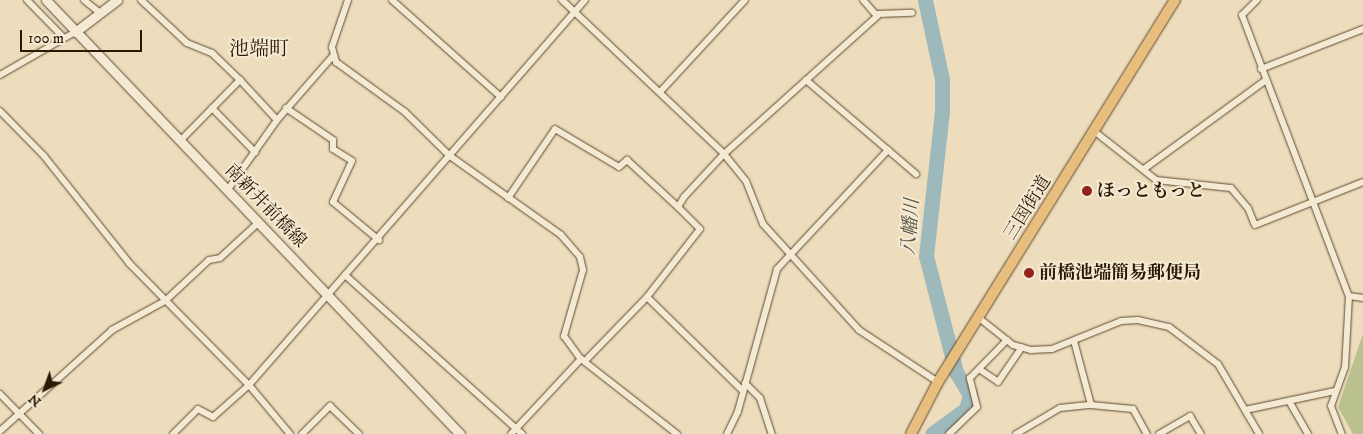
<!DOCTYPE html>
<meta charset="utf-8">
<style>
body{margin:0}
#map{position:relative;width:1363px;height:434px;overflow:hidden;background:#eeddbc;font-family:"IM FELL DW Pica","Noto Serif JP",serif}
div>[style]{position:absolute}
[style*='--x']{left:calc(var(--x)*1px);top:calc(var(--y)*1px);width:calc(var(--w)*1px);rotate:calc(var(--a)*1deg)}
.green>*{inset:0;background:#bbc08f}
.river>*{height:15px;margin:-7.5px;padding:0 7.5px;transform-origin:7.5px;border-radius:7.5px;background:#9eb9bb}
.roads{filter:drop-shadow(0 0 1px #5d4a31) drop-shadow(0 0 1px #5d4a31)}
.street>*{height:6px;margin:-3px;padding:0 3px;transform-origin:3px;border-radius:3px;background:#f4e9d3}
.secondary>*{height:9px;margin:-4.5px;padding:0 4.5px;transform-origin:4.5px;border-radius:4.5px;background:#f4e9d3}
.primary>*{height:10px;margin:-5px;padding:0 5px;transform-origin:5px;border-radius:5px;background:#e7be7e}
.dots>*{width:14px;height:14px;translate:-50% -50%;box-sizing:border-box;border:2px solid #f4e9d3;border-radius:50%}
span{translate:-50% -50%;white-space:nowrap;text-align:center;line-height:1.15;-webkit-text-stroke:4px #f4e9d3;paint-order:stroke}
.poi-label{font-size:18px;color:#2d1903;font-weight:700}
.left{translate:0 -50%;text-align:left}
.street-label{font-size:18px;color:#2d1903}
.water-label{font-size:19px;color:#555143;font-style:italic}
.quarter-label{font-size:20px;color:#2d1903}
.north{position:absolute;left:20px;top:364px;width:50px;height:50px;-webkit-text-stroke:4px #f4e9d3;paint-order:stroke;rotate:222deg;font-size:14px;font-weight:700;line-height:20px;text-align:center;color:#2d1903}
.north::after{content:'';display:block;margin:auto;width:18px;height:22px;background:#2d1903;clip-path:polygon(50% 0,100% 100%,50% 72%,0 100%)}
.scale{position:absolute;left:20px;top:30px;width:122px;height:22px;box-sizing:border-box;border:2px solid #2d1903;border-top:0;padding-left:6px;font-size:15px;line-height:18px;white-space:nowrap;color:#2d1903;-webkit-text-stroke:4px #f4e9d3;paint-order:stroke}
</style>
<div id="map">
<div class="green">
<i style="clip-path:polygon(1363px 334px,1363px 434px,1353px 434px,1338px 407px)"></i>
</div>
<div class="river">
<i style="--x:925;--y:0;--w:81;--a:77.9"></i>
<i style="--x:942;--y:79;--w:32;--a:90"></i>
<i style="--x:942;--y:111;--w:146;--a:96.3"></i>
<i style="--x:926;--y:256;--w:120;--a:75.5"></i>
<i style="--x:956;--y:372;--w:27;--a:59"></i>
<i style="--x:970;--y:395;--w:15;--a:106"></i>
<i style="--x:966;--y:409;--w:42;--a:143.7"></i>
</div>
<div class="roads">
<div class="street">
<i style="--x:27;--y:0;--w:53;--a:45.8"></i>
<i style="--x:84;--y:0;--w:22;--a:39"></i>
<i style="--x:141;--y:0;--w:63;--a:43.1"></i>
<i style="--x:187;--y:43;--w:27;--a:22"></i>
<i style="--x:212;--y:53;--w:39;--a:44"></i>
<i style="--x:348;--y:0;--w:50;--a:108.8"></i>
<i style="--x:332;--y:47;--w:16;--a:75"></i>
<i style="--x:336;--y:62;--w:85;--a:35.9"></i>
<i style="--x:405;--y:112;--w:63;--a:44.4"></i>
<i style="--x:450;--y:156;--w:136;--a:35.4"></i>
<i style="--x:561;--y:235;--w:29;--a:49"></i>
<i style="--x:580;--y:257;--w:13;--a:77"></i>
<i style="--x:583;--y:270;--w:69;--a:106.1"></i>
<i style="--x:564;--y:336;--w:29;--a:54"></i>
<i style="--x:392;--y:0;--w:146;--a:41.7"></i>
<i style="--x:562;--y:0;--w:224;--a:43.5"></i>
<i style="--x:724;--y:154;--w:35;--a:51"></i>
<i style="--x:746;--y:181;--w:46;--a:68.4"></i>
<i style="--x:763;--y:224;--w:143;--a:47.8"></i>
<i style="--x:859;--y:330;--w:95;--a:33.4"></i>
<i style="--x:1257;--y:0;--w:21;--a:135"></i>
<i style="--x:1242;--y:15;--w:301;--a:69.2"></i>
<i style="--x:1349;--y:296;--w:71;--a:93.2"></i>
<i style="--x:1345;--y:367;--w:41;--a:109.7"></i>
<i style="--x:1331;--y:406;--w:30;--a:69"></i>
<i style="--x:878;--y:14;--w:34;--a:-2"></i>
<i style="--x:1261;--y:69;--w:110;--a:-21.4"></i>
<i style="--x:0;--y:75;--w:86;--a:-29.8"></i>
<i style="--x:806;--y:80;--w:145;--a:40.5"></i>
<i style="--x:660;--y:92;--w:125;--a:-47.3"></i>
<i style="--x:212;--y:108;--w:62;--a:45.7"></i>
<i style="--x:286;--y:108;--w:57;--a:34.2"></i>
<i style="--x:333;--y:140;--w:9;--a:90"></i>
<i style="--x:333;--y:149;--w:22;--a:32"></i>
<i style="--x:352;--y:161;--w:45;--a:114.9"></i>
<i style="--x:333;--y:202;--w:60;--a:39.6"></i>
<i style="--x:0;--y:111;--w:63;--a:45.6"></i>
<i style="--x:44;--y:156;--w:137;--a:51.5"></i>
<i style="--x:129;--y:263;--w:171;--a:45.5"></i>
<i style="--x:249;--y:385;--w:64;--a:50.1"></i>
<i style="--x:277;--y:120;--w:84;--a:-48.9"></i>
<i style="--x:1094;--y:131;--w:79;--a:38.3"></i>
<i style="--x:1156;--y:180;--w:75;--a:6.1"></i>
<i style="--x:1231;--y:188;--w:26;--a:50"></i>
<i style="--x:1248;--y:208;--w:18;--a:68"></i>
<i style="--x:1255;--y:225;--w:116;--a:-21.7"></i>
<i style="--x:180;--y:141;--w:86;--a:-45.5"></i>
<i style="--x:240;--y:80;--w:54;--a:47.2"></i>
<i style="--x:277;--y:120;--w:87;--a:125.2"></i>
<i style="--x:1144;--y:169;--w:151;--a:-36.1"></i>
<i style="--x:508;--y:198;--w:83;--a:-55.7"></i>
<i style="--x:555;--y:129;--w:74;--a:30.7"></i>
<i style="--x:619;--y:167;--w:11;--a:-41"></i>
<i style="--x:627;--y:160;--w:69;--a:42.7"></i>
<i style="--x:345;--y:275;--w:238;--a:41.9"></i>
<i style="--x:1349;--y:296;--w:14;--a:8"></i>
<i style="--x:647;--y:297;--w:134;--a:44.4"></i>
<i style="--x:979;--y:318;--w:43;--a:38.5"></i>
<i style="--x:1013;--y:345;--w:19;--a:16"></i>
<i style="--x:1031;--y:350;--w:21;--a:-3"></i>
<i style="--x:1052;--y:349;--w:74;--a:-22.1"></i>
<i style="--x:1121;--y:321;--w:17;--a:-3"></i>
<i style="--x:1138;--y:320;--w:32;--a:13"></i>
<i style="--x:1169;--y:327;--w:61;--a:37.1"></i>
<i style="--x:1218;--y:364;--w:81;--a:59.6"></i>
<i style="--x:1074;--y:341;--w:66;--a:75.1"></i>
<i style="--x:585;--y:361;--w:89;--a:-45.9"></i>
<i style="--x:647;--y:297;--w:86;--a:-52.1"></i>
<i style="--x:700;--y:229;--w:31;--a:-135"></i>
<i style="--x:678;--y:207;--w:12;--a:-59"></i>
<i style="--x:684;--y:197;--w:59;--a:-47.1"></i>
<i style="--x:724;--y:154;--w:206;--a:-42"></i>
<i style="--x:877;--y:16;--w:21;--a:-131"></i>
<i style="--x:979;--y:369;--w:23;--a:34"></i>
<i style="--x:998;--y:382;--w:42;--a:-55.6"></i>
<i style="--x:745;--y:383;--w:21;--a:45"></i>
<i style="--x:760;--y:398;--w:38;--a:72"></i>
<i style="--x:0;--y:394;--w:56;--a:45.7"></i>
<i style="--x:1289;--y:401;--w:38;--a:60"></i>
<i style="--x:1245;--y:410;--w:92;--a:-11.9"></i>
<i style="--x:0;--y:431;--w:151;--a:-42"></i>
<i style="--x:112;--y:330;--w:60;--a:-28.7"></i>
<i style="--x:165;--y:301;--w:60;--a:-43"></i>
<i style="--x:209;--y:260;--w:11;--a:-10"></i>
<i style="--x:220;--y:258;--w:52;--a:-42.6"></i>
<i style="--x:173;--y:434;--w:35;--a:-45"></i>
<i style="--x:198;--y:409;--w:17;--a:28"></i>
<i style="--x:213;--y:417;--w:48;--a:-41.6"></i>
<i style="--x:249;--y:385;--w:511;--a:-48.89"></i>
<i style="--x:302;--y:434;--w:40;--a:-45"></i>
<i style="--x:330;--y:406;--w:40;--a:44"></i>
<i style="--x:511;--y:434;--w:103;--a:-47"></i>
<i style="--x:581;--y:359;--w:122;--a:38"></i>
<i style="--x:727;--y:434;--w:25;--a:-64"></i>
<i style="--x:738;--y:411;--w:147;--a:-74.6"></i>
<i style="--x:777;--y:269;--w:163;--a:-47"></i>
<i style="--x:949;--y:434;--w:39;--a:-44"></i>
<i style="--x:977;--y:407;--w:30;--a:-104"></i>
<i style="--x:970;--y:378;--w:53;--a:-45.8"></i>
<i style="--x:1016;--y:434;--w:51;--a:-30.6"></i>
<i style="--x:1060;--y:408;--w:31;--a:-6"></i>
<i style="--x:1091;--y:405;--w:42;--a:5.4"></i>
<i style="--x:1133;--y:409;--w:29;--a:61"></i>
<i style="--x:1159;--y:434;--w:36;--a:-30"></i>
<i style="--x:1190;--y:416;--w:21;--a:59"></i>
</div>
<div class="secondary">
<i style="--x:46;--y:0;--w:600;--a:46.35"></i>
<i style="--x:75;--y:32;--w:53;--a:-37.3"></i>
</div>
<div class="primary">
<i style="--x:911;--y:434;--w:59;--a:-62.6"></i>
<i style="--x:938;--y:382;--w:450;--a:-58.2"></i>
</div>
</div>
<div class="dots">
<i style="left:1087px;top:191px;background:#8f2418"></i>
<i style="left:1029px;top:273px;background:#8f2418"></i>
</div>
<div class="poi-label">
<span class="left" style="left:1097px;top:191px">ほっともっと</span>
<span class="left" style="left:1039px;top:273px">前橋池端簡易郵便局</span>
</div>
<div class="street-label">
<span style="left:265px;top:206px;rotate:46deg">南新井前橋線</span>
<span style="left:1028px;top:208px;rotate:-58deg">三国街道</span>
</div>
<div class="water-label">
<span style="left:911px;top:227px;rotate:-86deg">八幡川</span>
</div>
<div class="quarter-label">
<span style="left:259px;top:49px">池端町</span>
</div>
<div class="north">N</div>
<div class="scale">100 m</div>
</div>
